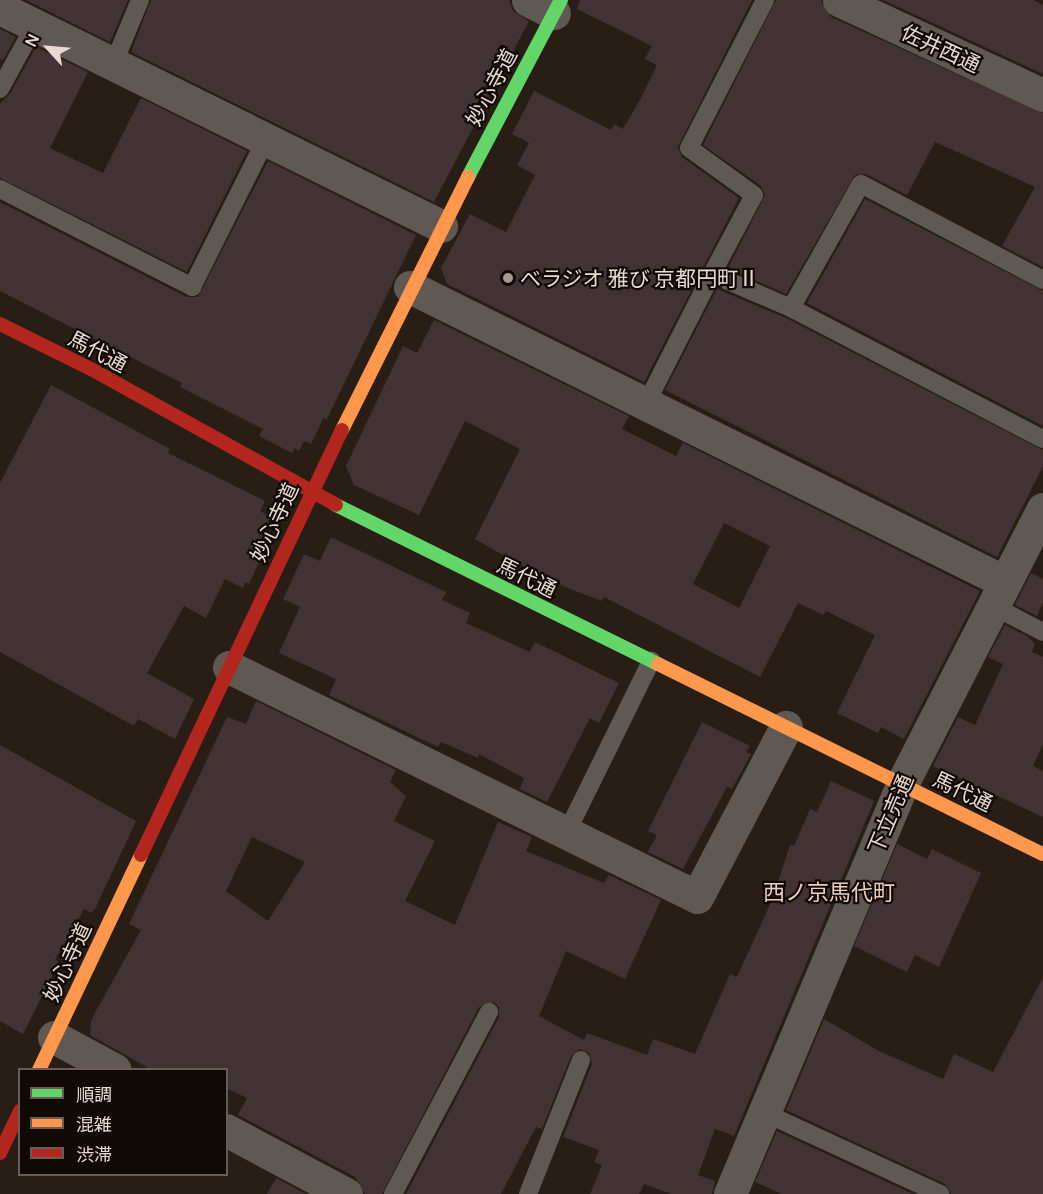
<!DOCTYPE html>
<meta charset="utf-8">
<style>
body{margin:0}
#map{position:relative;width:1043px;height:1194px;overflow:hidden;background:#281e16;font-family:Manrope,"Noto Sans JP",sans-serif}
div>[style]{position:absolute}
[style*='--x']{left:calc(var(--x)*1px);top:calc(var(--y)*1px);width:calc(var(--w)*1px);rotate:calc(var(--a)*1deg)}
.building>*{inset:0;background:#413334}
.lane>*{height:18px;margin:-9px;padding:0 9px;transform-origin:9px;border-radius:9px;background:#605852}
.street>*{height:33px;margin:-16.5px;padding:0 16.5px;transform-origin:16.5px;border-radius:16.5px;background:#605852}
.fast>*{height:14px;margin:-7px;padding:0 7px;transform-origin:7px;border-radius:7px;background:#63d668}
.slow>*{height:14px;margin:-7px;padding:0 7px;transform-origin:7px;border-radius:7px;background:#ff974d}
.jam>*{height:14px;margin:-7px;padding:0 7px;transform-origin:7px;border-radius:7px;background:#b3261e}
.dots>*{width:16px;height:16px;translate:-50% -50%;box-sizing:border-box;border:3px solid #110904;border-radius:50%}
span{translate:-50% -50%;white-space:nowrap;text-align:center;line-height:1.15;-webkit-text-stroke:4.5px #110904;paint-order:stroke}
.street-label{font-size:21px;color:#e8dad2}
.poi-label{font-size:21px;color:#e8dad2}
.left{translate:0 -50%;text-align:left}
.neighbourhood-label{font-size:22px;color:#e9cfbd}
.legend{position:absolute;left:18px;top:1068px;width:210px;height:108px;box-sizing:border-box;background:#110904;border:2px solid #675d56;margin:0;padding:8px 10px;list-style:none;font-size:18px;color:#e8dad2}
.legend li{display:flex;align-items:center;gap:12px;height:30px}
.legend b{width:30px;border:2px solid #675d56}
.north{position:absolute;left:18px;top:18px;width:60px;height:60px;-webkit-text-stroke:4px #110904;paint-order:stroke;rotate:296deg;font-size:16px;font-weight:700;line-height:24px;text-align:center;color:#e8dad2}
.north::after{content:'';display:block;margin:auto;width:21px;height:27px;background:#e8dad2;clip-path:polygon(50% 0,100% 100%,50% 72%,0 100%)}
</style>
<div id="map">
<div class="building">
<i style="clip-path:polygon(26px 0,128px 0,110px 42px)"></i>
<i style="clip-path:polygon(151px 0,509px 0,513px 11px,529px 21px,434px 202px,131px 52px)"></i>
<i style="clip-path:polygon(580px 0,752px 0,678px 147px,682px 157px,739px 198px,644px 382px,447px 284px,441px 268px,470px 214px,506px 232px,535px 175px,517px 165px,529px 143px,512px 134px,534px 91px,611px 130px,614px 124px,623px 129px,640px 100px,657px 65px,645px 59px,652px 46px,577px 9px)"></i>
<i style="clip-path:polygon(776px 0,821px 0,831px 17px,1043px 113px,1043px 267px,1002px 246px,1035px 187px,935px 142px,907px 195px,866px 174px,855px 175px,786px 294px,728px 268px,765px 195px,761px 186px,703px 145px)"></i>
<i style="clip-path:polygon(883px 0,1033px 0,1043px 5px,1043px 74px)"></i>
<i style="clip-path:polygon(0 29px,16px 37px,3px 60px,0 59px)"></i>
<i style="clip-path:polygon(36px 47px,88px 72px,50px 148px,103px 173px,141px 98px,247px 151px,187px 272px,0 178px,0 103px,10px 94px)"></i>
<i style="clip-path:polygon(268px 161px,416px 235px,326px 421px,324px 417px,311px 444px,304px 441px,299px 451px,295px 448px,292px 453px,259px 436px,263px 429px,180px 387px,182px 383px,0 291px,0 202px,187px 297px,198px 297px)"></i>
<i style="clip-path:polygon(865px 199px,1043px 291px,1043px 426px,807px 303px)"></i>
<i style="clip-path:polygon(717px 289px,786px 318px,1043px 450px,1043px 466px,997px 557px,665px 390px)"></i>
<i style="clip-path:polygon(evenodd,434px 320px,629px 416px,622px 429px,676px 456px,683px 443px,980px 591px,904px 739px,881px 727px,878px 733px,837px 713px,875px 635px,826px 611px,824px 615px,798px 603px,760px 677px,604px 597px,602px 601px,547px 580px,475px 539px,520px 449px,465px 421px,419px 515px,354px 485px,346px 466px,403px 346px,417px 353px,434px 320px,724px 523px,770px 546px,739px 608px,693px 584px,724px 523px)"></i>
<i style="clip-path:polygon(51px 385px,170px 449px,168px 453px,265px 501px,260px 511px,271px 517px,262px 534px,270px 538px,249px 584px,246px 582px,243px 588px,225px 579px,206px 618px,184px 606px,147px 673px,194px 699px,175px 739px,138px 719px,134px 726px,0 652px,0 483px)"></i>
<i style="clip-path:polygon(331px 537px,446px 592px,442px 600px,470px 613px,466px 623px,530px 652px,535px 642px,619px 683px,599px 723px,590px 718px,547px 802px,520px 789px,524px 778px,479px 754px,478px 758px,441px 742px,438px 747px,329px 695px,336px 679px,279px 653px,300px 607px,283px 599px,304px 554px,320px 561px)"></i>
<i style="clip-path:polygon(1031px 573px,1043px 579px,1043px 602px,1037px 616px,1015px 605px)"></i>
<i style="clip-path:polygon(1005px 625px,1027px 636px,1035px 644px,1032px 652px,1043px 657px,1043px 744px,1033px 766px,1043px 771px,1043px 817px,933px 766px,958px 717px,975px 725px,1003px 664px,988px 657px)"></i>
<i style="clip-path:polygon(evenodd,256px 701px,396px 770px,390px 782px,406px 796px,394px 821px,435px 841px,405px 901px,455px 925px,498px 822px,532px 837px,526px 851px,604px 883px,609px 875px,661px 900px,625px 979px,566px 951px,539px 1016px,584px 1040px,587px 1033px,647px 1055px,653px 1039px,695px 1054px,730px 974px,737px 977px,772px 900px,790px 845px,794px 846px,810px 809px,817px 812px,831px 781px,874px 801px,734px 1136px,715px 1129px,698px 1175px,715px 1181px,712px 1194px,672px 1194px,644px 1184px,639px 1194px,590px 1194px,602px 1165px,594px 1162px,599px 1150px,563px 1137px,592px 1064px,589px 1053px,580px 1049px,571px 1056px,542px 1129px,536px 1127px,501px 1194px,406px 1194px,499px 1017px,499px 1007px,494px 1002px,479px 1007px,382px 1194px,365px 1194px,355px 1177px,238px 1115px,247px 1098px,226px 1088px,226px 1070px,152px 1070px,90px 1035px,91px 1020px,141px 930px,129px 924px,227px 717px,246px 724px,256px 701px,252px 837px,305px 862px,268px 921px,226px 891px,252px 837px)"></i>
<i style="clip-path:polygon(702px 722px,750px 746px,746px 752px,751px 754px,732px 789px,727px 787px,683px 869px,648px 852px,657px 835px,648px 831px)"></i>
<i style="clip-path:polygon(0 745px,136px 821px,95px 909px,91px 913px,84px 909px,55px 960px,59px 962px,23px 1034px,0 1021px)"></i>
<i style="clip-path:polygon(897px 844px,927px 859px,932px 849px,981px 873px,939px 967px,915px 955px,907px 972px,854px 946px)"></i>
<i style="clip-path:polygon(1043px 977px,1043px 1194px,951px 1194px,945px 1184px,786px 1110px,824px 1019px,879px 1051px,943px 1079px,954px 1054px,993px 1072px)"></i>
<i style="clip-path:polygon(777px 1131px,913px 1194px,782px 1194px,755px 1182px)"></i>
<i style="clip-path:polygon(276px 1178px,306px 1194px,267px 1194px)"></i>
</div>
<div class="lane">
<i style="--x:113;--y:65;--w:70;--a:-67.4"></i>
<i style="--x:0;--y:89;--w:73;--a:-61.3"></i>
<i style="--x:0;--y:189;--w:216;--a:27"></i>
<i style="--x:192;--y:287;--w:163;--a:-63.4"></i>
<i style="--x:712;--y:274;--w:89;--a:-62"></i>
<i style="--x:754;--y:195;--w:80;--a:-144.1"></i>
<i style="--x:689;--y:148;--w:166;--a:-62.8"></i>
<i style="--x:791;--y:308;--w:142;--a:-60.6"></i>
<i style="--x:861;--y:184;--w:206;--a:27.8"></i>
<i style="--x:647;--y:402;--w:144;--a:-63.1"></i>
<i style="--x:712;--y:274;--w:86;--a:23.3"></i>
<i style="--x:791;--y:308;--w:284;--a:27.5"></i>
<i style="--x:993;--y:606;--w:56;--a:27.5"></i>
<i style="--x:567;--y:832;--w:191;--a:-63.8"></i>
<i style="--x:765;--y:1113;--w:193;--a:24.8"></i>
<i style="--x:393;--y:1194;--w:206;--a:-62.2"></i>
<i style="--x:528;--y:1194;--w:144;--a:-68.4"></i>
</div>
<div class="street">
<i style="--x:528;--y:0;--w:29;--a:27"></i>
<i style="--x:839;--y:0;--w:225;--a:25"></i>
<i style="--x:0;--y:8;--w:492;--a:26.3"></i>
<i style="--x:410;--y:287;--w:664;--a:26.37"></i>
<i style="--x:229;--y:667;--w:521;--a:26.17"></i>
<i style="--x:697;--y:897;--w:192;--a:-62.4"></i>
<i style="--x:54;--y:1037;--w:69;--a:28.4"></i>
<i style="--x:226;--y:1130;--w:136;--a:28.1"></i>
<i style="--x:730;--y:1194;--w:445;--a:-67.2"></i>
<i style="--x:902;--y:784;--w:309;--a:-62.9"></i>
</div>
<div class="fast">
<i style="--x:468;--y:177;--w:200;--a:-62.3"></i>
<i style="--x:336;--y:505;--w:359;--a:26.3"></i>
</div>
<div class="slow">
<i style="--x:342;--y:430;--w:283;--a:-63.5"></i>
<i style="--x:658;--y:664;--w:429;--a:26.3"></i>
<i style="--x:39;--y:1070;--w:238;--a:-64.6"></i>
</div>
<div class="jam">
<i style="--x:0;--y:324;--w:102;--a:26.3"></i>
<i style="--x:91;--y:369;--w:280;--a:29"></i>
<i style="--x:141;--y:855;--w:470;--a:-64.7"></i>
<i style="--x:0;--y:1153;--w:47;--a:-64.5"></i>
</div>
<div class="dots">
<i style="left:508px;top:278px;background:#a59890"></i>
</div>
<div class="street-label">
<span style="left:941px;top:48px;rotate:25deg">佐井西通</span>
<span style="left:491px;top:87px;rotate:-62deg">妙心寺道</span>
<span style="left:98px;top:351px;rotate:28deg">馬代通</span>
<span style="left:274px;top:522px;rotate:-65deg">妙心寺道</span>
<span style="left:527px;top:577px;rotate:26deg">馬代通</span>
<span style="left:963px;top:791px;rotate:26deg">馬代通</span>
<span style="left:890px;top:814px;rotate:-67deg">下立売通</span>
<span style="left:67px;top:962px;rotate:-65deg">妙心寺道</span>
</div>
<div class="poi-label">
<span class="left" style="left:520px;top:278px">べラジオ 雅び 京都円町Ⅱ</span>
</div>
<div class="neighbourhood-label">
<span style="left:829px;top:893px">西ノ京馬代町</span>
</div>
<ul class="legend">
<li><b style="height:8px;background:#63d668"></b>順調</li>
<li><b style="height:8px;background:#ff974d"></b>混雑</li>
<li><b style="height:8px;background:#b3261e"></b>渋滞</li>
</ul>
<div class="north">N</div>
</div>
